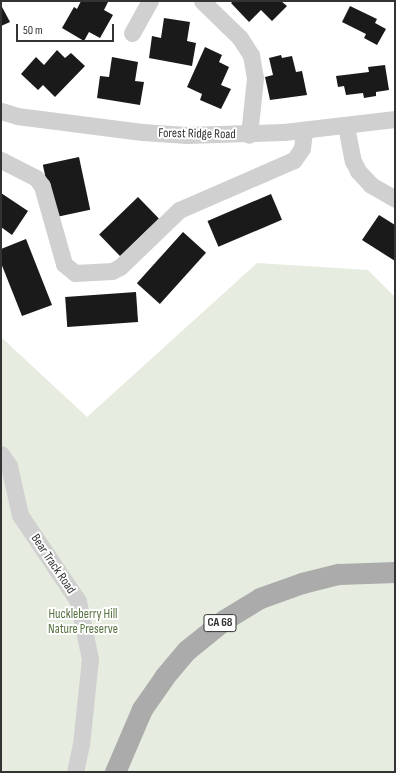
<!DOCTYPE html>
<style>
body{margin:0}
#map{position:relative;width:396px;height:773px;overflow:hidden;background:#fff;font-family:"Sofia Sans Condensed",sans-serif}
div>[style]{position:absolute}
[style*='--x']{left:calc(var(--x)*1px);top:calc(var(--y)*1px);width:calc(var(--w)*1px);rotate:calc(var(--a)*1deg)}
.green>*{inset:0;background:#e6ecdf}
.building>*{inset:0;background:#1a1a1a;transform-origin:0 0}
.minor>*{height:17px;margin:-8.5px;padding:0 8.5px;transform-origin:8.5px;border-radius:8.5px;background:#d0d0d0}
.major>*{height:21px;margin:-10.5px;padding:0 10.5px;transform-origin:10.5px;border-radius:10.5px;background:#ababab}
span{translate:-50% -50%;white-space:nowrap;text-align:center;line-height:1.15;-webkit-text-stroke:4px #fff;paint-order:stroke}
.shield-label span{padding:1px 3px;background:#fff;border:1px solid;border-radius:3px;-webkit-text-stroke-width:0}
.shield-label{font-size:12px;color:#333;font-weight:700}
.street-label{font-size:13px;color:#333}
.park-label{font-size:13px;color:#56703f}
.frame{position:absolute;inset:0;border:2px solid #333;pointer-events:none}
.scale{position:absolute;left:16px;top:24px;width:98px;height:18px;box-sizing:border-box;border:2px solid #333;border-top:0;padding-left:5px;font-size:12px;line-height:14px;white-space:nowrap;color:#333;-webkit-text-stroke:3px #fff;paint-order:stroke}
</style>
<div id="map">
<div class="green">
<i style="clip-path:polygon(257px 263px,368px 270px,395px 297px,395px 772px,1px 772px,1px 337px,87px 417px)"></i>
</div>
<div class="building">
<i style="clip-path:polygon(81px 1px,108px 2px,104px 10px,113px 15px,100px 38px,89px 32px,84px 41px,62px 28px,74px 7px,77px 9px)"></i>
<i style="clip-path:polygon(233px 1px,281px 1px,287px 6px,272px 21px,261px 10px,249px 22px,231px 3px)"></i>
<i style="clip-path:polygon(1px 5px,10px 22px,1px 26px)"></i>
<i style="clip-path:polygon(350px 6px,377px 19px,375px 23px,386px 29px,377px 45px,364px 38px,366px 34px,342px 22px)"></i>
<i style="clip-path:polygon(164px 18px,190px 22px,187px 41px,196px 43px,192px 66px,149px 58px,152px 36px,161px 38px)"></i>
<i style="clip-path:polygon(205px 47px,222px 55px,219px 62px,229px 67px,221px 85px,231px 89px,221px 109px,200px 100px,202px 94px,187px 87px)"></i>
<i style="clip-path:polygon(57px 50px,65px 58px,71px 53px,85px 66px,55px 97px,43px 85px,38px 90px,21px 74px,36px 57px,44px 65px)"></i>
<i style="clip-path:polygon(281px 55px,282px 58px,292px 56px,296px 72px,302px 71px,307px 95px,270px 100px,265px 77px,273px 75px,269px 58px)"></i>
<i style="clip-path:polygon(112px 57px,138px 62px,135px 81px,144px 82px,140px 105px,97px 98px,100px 76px,109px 77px)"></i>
<i style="clip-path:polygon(385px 65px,389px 90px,376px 92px,376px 96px,364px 98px,363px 93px,346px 95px,344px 86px,338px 87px,336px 76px,369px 72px,368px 67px)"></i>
<i style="left:79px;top:157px;width:54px;height:37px;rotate:78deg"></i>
<i style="clip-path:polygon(1px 193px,28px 211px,12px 235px,1px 227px)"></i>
<i style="left:271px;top:194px;width:28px;height:69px;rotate:67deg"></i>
<i style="left:138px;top:197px;width:30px;height:54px;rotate:46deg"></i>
<i style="clip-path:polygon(379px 215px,395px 225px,395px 261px,362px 240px)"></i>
<i style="left:183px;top:232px;width:31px;height:69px;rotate:42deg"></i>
<i style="clip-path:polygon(26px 239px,52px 305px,22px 316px,1px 263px,1px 249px)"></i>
<i style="left:136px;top:292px;width:30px;height:71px;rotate:86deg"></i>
</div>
<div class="minor">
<i style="--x:202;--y:1;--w:53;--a:44.2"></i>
<i style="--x:240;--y:38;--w:20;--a:57"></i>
<i style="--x:251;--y:55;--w:23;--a:80"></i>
<i style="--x:255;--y:78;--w:57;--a:96"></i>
<i style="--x:132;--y:33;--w:37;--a:-61"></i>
<i style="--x:1;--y:111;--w:17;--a:17"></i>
<i style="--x:17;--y:116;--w:126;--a:7.3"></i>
<i style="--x:142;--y:132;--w:45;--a:3.8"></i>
<i style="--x:187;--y:135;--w:97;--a:-1.8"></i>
<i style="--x:284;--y:132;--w:112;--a:-6.7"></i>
<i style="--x:346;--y:126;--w:36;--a:79"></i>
<i style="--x:353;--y:161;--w:11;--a:63"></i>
<i style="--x:358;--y:171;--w:19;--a:47"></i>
<i style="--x:371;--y:185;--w:28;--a:30"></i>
<i style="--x:1;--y:160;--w:39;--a:27"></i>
<i style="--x:36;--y:178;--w:10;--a:53"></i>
<i style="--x:42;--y:186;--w:81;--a:74.2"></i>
<i style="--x:64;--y:264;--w:14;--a:39"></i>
<i style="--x:75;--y:273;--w:37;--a:-3"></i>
<i style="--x:112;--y:271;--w:9;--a:-27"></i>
<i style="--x:120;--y:267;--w:82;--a:-44"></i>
<i style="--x:179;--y:210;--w:125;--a:-23.5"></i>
<i style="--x:294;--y:160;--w:14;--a:-56"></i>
<i style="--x:302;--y:148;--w:17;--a:-83"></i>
<i style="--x:1;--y:454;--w:14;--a:56"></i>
<i style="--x:9;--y:466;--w:50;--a:77.3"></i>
<i style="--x:20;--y:515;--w:104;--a:56"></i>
<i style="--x:78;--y:601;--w:59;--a:78.3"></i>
<i style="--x:90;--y:659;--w:85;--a:96"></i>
<i style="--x:81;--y:744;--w:29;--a:102"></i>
</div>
<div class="major">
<i style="--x:115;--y:772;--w:69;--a:-66.8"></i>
<i style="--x:142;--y:709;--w:39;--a:-55"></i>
<i style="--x:164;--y:677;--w:35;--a:-50"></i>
<i style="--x:187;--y:650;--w:48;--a:-39"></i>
<i style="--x:224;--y:620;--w:42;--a:-31.4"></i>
<i style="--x:260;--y:598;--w:45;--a:-19.7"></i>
<i style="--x:302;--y:583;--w:38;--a:-14"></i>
<i style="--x:339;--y:574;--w:56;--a:-2"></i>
</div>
<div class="shield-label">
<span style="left:220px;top:623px">CA 68</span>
</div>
<div class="street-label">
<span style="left:197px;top:134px;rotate:1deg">Forest Ridge Road</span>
<span style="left:53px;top:564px;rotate:56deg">Bear Track Road</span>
</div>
<div class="park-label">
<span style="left:83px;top:622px">Huckleberry Hill<br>Nature Preserve</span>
</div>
<div class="frame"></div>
<div class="scale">50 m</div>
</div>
